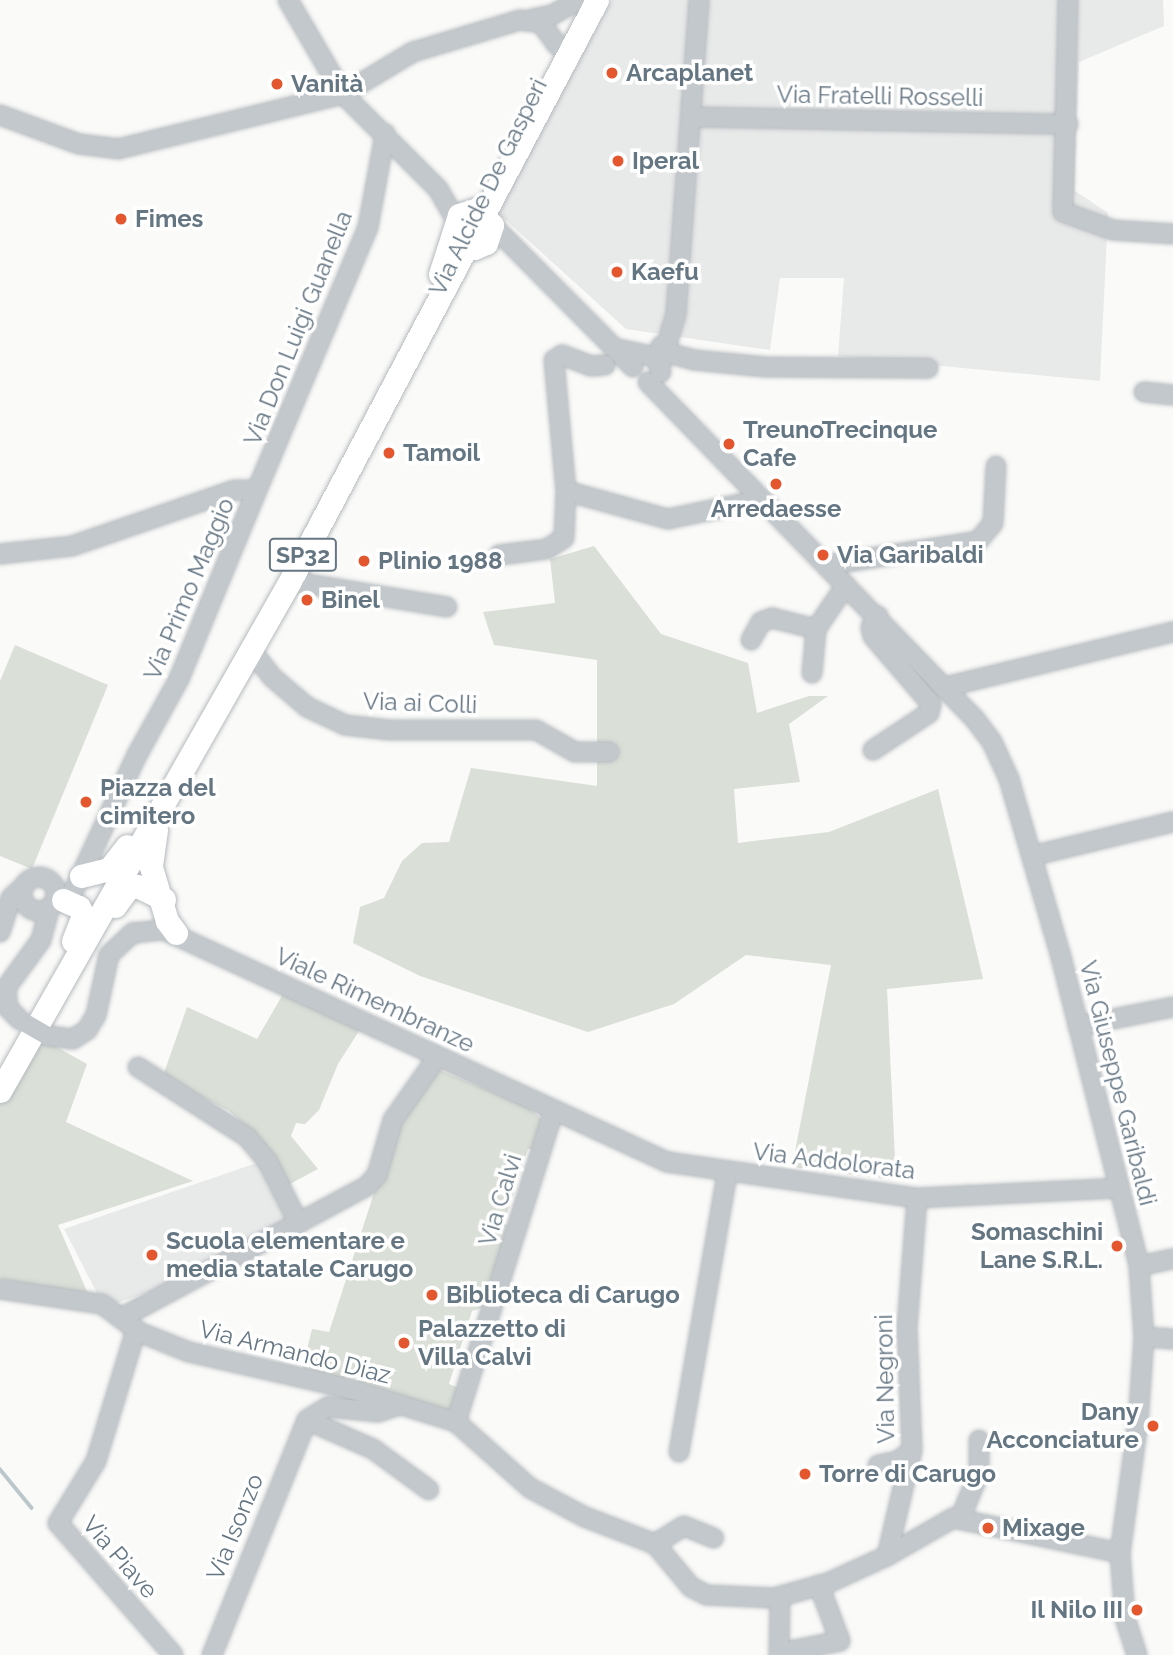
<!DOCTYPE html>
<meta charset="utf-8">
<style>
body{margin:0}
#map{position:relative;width:1173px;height:1655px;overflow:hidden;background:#fafaf8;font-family:Raleway,sans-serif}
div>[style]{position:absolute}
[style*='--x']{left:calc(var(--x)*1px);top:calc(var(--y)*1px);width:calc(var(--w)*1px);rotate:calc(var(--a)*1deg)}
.built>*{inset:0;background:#e8e9e9}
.green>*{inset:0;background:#dadfd7}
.stream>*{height:3.5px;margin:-1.75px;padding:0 1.75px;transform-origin:1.75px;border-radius:1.75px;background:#bbc7cb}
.roads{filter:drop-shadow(0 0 2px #b5babe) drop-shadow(0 0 2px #b5babe)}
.minor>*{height:18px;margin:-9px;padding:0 9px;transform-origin:9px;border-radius:9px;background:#c3c8cc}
.minor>.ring{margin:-9px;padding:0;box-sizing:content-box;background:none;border:18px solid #c3c8cc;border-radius:50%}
.major>*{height:23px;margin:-11.5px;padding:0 11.5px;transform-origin:11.5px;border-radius:11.5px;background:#fff}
.minor-bridge>*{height:18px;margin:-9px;padding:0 9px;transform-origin:9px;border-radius:9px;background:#c3c8cc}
.dots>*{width:19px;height:19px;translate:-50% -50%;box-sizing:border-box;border:4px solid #fff;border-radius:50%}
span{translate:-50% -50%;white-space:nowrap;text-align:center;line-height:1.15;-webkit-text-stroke:7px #fff;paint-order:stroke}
.shield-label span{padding:2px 5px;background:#fff;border:2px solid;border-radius:5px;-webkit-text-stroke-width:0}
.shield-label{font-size:23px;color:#657683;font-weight:700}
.poi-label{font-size:24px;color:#657683;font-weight:700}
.left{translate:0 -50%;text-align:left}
.right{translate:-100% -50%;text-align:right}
.street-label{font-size:24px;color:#657683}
</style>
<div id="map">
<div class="built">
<i style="clip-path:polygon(612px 0,1163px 0,1164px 26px,1079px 62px,1075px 191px,1108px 213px,1100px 381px,838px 356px,844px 278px,780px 278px,770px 350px,626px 329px,497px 212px)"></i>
<i style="clip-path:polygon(260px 1162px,290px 1220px,178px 1282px,117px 1303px,100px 1299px,64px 1229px)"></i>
</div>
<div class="green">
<i style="clip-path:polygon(594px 546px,661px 634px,748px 663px,757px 713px,809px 696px,828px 696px,789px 724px,800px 782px,734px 789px,738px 843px,829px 832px,938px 789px,983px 979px,887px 989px,896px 1180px,792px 1167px,831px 965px,746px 955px,674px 1004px,588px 1032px,420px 976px,353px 943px,360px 907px,384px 898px,402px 861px,422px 843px,449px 842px,471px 768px,597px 786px,597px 660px,494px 645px,483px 612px,555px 603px,550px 559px)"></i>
<i style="clip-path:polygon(15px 645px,108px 685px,32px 869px,0 856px,0 681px)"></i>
<i style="clip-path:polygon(283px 994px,361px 1028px,338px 1064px,319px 1110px,305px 1124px,296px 1123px,291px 1136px,318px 1169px,286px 1186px,253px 1132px,229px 1111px,163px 1076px,187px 1007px,257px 1039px)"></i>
<i style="clip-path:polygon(39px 1037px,87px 1064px,66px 1122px,193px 1181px,58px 1225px,89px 1296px,0 1279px,0 1104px)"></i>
<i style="clip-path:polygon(437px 1069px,528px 1107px,544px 1121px,536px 1150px,528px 1149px,504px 1223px,510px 1227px,502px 1258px,482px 1308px,472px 1311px,449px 1384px,459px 1388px,450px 1411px,359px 1387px,357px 1373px,348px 1370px,342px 1383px,301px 1374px,312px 1329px,329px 1332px,397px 1122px)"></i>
</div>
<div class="stream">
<i style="--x:0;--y:1469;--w:50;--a:50.6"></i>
</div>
<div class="roads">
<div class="minor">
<i style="--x:288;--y:0;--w:109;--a:59.7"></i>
<i style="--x:343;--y:94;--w:134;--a:45"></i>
<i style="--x:438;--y:189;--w:36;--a:60"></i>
<i style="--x:1068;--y:0;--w:212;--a:91.4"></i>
<i style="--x:1063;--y:212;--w:53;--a:19.8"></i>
<i style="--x:1113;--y:230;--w:60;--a:3.8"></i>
<i style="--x:532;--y:19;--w:20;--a:-11"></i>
<i style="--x:552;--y:15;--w:31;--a:-29"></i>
<i style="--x:0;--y:115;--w:84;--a:20.2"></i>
<i style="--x:79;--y:144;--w:39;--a:7"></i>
<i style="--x:118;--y:149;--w:232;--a:-13.7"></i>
<i style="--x:343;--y:94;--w:82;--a:-31"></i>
<i style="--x:413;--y:52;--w:112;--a:-16.7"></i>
<i style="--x:520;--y:20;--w:21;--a:8"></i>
<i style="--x:541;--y:23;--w:27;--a:54"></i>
<i style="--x:691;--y:117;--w:377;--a:1.1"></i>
<i style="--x:492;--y:225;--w:200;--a:45.2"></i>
<i style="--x:661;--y:346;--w:14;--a:36"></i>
<i style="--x:672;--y:354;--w:23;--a:15"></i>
<i style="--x:694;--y:360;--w:72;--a:5.6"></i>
<i style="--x:766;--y:367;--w:162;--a:0.4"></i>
<i style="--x:618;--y:349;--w:39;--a:12"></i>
<i style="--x:656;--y:357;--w:16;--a:72"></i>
<i style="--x:661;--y:364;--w:52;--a:-73.3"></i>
<i style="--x:676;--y:314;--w:315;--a:-85.8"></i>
<i style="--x:605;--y:365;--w:14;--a:176"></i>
<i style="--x:591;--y:366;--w:31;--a:-159"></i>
<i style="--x:562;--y:355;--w:9;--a:148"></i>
<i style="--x:554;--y:360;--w:132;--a:84.8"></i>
<i style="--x:566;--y:491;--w:106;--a:15.4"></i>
<i style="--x:668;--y:519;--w:94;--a:-11.7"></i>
<i style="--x:648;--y:382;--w:468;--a:45.9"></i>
<i style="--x:974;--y:718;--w:30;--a:53"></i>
<i style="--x:992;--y:742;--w:41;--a:65.3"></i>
<i style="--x:1009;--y:779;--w:185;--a:73.7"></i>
<i style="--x:1061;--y:957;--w:319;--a:75.8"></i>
<i style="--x:1139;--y:1266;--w:71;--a:86"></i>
<i style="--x:1144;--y:1337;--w:85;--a:94"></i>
<i style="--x:1138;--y:1422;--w:132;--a:97.8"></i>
<i style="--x:1120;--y:1553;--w:65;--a:85.6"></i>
<i style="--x:1125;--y:1618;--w:39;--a:72"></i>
<i style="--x:1144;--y:392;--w:29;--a:6"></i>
<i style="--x:254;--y:497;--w:293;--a:-67.1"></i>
<i style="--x:368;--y:227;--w:95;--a:-79.6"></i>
<i style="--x:0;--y:554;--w:72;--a:-6.3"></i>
<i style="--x:72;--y:546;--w:172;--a:-19"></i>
<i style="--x:235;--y:490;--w:13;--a:0"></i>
<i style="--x:248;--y:490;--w:9;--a:49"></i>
<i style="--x:254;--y:497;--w:197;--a:112.4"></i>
<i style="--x:179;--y:679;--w:89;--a:118.9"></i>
<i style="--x:136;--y:757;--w:142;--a:114.9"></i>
<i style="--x:76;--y:886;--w:14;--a:126"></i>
<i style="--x:68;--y:897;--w:13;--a:167"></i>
<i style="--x:499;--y:555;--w:48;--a:-7.1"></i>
<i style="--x:547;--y:549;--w:20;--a:-33"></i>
<i style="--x:564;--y:538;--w:47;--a:-87.6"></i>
<i style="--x:827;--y:565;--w:153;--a:-9"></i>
<i style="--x:978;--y:541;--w:23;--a:-50"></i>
<i style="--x:993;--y:523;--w:57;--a:-87"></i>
<i style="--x:290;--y:581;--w:159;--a:9.4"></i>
<i style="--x:751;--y:640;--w:21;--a:-61"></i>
<i style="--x:761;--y:622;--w:12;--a:-20"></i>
<i style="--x:772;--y:618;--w:45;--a:14"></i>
<i style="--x:251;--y:650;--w:34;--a:52"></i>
<i style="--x:272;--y:677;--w:46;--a:40.6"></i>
<i style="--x:307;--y:707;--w:42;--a:25.3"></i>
<i style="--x:345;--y:725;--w:45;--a:6.3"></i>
<i style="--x:390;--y:730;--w:146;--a:0"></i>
<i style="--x:536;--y:730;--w:45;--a:29.4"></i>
<i style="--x:575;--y:752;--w:34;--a:0"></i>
<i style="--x:812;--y:673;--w:44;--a:-84.8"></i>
<i style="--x:816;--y:629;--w:53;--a:-55.7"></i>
<i style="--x:945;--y:687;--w:235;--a:-13.6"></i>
<i style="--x:873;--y:750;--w:67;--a:-33.5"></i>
<i style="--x:929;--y:713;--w:9;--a:-77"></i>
<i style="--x:931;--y:704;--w:89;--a:-130.5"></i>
<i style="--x:873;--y:636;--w:9;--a:-103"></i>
<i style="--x:871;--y:627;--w:13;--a:-58"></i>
<i style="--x:1032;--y:856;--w:145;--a:-13.6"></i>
<i class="ring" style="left:22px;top:877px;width:16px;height:16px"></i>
<i style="--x:0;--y:932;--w:36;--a:-72"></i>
<i style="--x:11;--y:898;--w:18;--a:-43"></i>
<i style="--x:20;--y:1020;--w:17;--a:-135"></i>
<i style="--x:8;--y:1008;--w:20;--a:-96"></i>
<i style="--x:6;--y:988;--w:59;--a:-53.9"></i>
<i style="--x:41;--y:940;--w:34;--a:-75"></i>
<i style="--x:1078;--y:1026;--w:97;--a:-11.3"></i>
<i style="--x:48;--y:1036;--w:25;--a:7"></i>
<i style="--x:73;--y:1039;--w:17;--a:-33"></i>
<i style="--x:87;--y:1030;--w:17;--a:-59"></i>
<i style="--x:96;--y:1015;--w:61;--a:-77.8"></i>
<i style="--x:109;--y:955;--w:33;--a:-43"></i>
<i style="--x:133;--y:933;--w:31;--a:-6"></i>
<i style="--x:164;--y:930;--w:554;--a:24.76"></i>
<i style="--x:667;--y:1162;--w:253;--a:8.2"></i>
<i style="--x:917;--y:1198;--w:202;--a:-2.8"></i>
<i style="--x:138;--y:1067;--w:130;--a:32.7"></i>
<i style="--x:247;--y:1137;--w:33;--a:50"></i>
<i style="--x:268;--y:1162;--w:69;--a:63.4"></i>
<i style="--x:1139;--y:1266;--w:35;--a:-12"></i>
<i style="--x:0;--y:1289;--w:103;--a:8.4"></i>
<i style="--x:102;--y:1304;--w:46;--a:37.1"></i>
<i style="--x:139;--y:1332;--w:54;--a:21.8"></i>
<i style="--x:189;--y:1352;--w:165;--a:12.9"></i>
<i style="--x:350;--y:1389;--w:111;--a:17.3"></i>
<i style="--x:456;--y:1422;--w:99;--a:41.7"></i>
<i style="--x:530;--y:1488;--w:62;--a:27.8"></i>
<i style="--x:585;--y:1517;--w:75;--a:21.1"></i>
<i style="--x:655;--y:1544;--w:56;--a:50.1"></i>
<i style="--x:691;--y:1587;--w:18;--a:27"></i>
<i style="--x:707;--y:1595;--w:67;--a:2.6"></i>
<i style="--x:774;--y:1598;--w:56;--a:-15.5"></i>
<i style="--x:828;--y:1583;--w:65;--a:-24.6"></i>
<i style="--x:887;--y:1556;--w:76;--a:-29.9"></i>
<i style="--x:953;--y:1518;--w:171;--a:11.8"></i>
<i style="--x:121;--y:1318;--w:279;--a:-28.2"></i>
<i style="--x:367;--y:1186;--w:15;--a:-48"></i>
<i style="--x:377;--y:1175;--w:57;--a:-73.8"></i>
<i style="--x:393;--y:1120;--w:78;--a:-54.9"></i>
<i style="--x:136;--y:1330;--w:137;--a:107"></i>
<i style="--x:96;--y:1461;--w:73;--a:121.5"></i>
<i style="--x:58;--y:1523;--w:175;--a:48.9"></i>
<i style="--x:1144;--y:1337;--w:29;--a:4"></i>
<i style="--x:307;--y:1420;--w:72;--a:23.7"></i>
<i style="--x:373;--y:1449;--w:69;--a:36.2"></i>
<i style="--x:456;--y:1422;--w:324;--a:-72.6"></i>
<i style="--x:679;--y:1452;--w:283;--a:-80.2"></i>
<i style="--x:878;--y:1465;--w:20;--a:-11"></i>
<i style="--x:898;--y:1461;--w:18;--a:-38"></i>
<i style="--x:960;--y:1519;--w:50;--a:-67.6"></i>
<i style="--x:979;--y:1473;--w:33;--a:-90"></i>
<i style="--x:655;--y:1544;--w:34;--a:-32"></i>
<i style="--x:684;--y:1526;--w:32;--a:22"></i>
<i style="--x:887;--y:1556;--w:109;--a:-76.7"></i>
<i style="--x:912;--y:1450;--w:122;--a:-92.3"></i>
<i style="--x:907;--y:1328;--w:130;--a:-85.6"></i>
<i style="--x:779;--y:1653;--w:62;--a:-11.1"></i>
<i style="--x:840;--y:1641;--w:60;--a:-110.6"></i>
<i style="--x:212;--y:1655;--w:253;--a:-68"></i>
<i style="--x:307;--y:1420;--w:25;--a:-32"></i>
<i style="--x:328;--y:1407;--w:50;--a:5.7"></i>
<i style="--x:378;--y:1412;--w:23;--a:-18"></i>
<i style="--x:779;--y:1655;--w:58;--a:-89"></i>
</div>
<div class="major">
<i style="--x:440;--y:274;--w:62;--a:-72.1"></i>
<i style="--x:459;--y:215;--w:19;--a:-18"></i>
<i style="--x:477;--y:209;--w:22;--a:47"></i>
<i style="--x:492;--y:225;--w:19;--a:108"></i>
<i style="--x:486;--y:243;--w:13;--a:157"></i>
<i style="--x:474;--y:248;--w:15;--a:-160"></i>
<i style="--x:460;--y:243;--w:12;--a:-121"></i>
<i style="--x:156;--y:830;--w:37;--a:98"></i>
<i style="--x:151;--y:867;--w:56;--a:73.5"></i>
<i style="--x:167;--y:921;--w:15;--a:53"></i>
<i style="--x:81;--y:876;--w:29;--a:-14"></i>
<i style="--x:109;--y:869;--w:29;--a:-52"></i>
<i style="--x:63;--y:900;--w:17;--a:24"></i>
<i style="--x:79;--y:907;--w:9;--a:63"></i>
<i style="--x:83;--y:915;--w:28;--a:111"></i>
<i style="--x:115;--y:906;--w:22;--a:-54"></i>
<i style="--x:128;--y:888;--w:9;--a:-13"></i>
<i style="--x:137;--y:886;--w:30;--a:26"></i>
<i style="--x:0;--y:1091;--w:587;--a:-60.38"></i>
<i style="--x:290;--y:581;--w:657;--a:-62.15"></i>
</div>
</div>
<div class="minor-bridge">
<i style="--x:20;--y:1020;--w:32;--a:30"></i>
</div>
<div class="dots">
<i style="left:612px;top:73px;background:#e4572e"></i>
<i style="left:277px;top:84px;background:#e4572e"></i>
<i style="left:618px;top:161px;background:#e4572e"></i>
<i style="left:121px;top:219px;background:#e4572e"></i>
<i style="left:617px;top:272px;background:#e4572e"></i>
<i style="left:729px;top:444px;background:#e4572e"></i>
<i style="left:389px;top:453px;background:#e4572e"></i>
<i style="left:776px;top:484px;background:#e4572e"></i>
<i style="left:823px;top:555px;background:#e4572e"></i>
<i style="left:364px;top:561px;background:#e4572e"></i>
<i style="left:307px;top:600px;background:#e4572e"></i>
<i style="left:86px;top:802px;background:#e4572e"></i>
<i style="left:1117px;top:1246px;background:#e4572e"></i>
<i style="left:152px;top:1255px;background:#e4572e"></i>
<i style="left:432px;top:1295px;background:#e4572e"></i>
<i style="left:404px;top:1343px;background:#e4572e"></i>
<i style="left:1153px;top:1426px;background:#e4572e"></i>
<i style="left:805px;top:1474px;background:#e4572e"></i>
<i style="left:988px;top:1528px;background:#e4572e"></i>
<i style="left:1137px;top:1610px;background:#e4572e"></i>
</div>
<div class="shield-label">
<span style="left:303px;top:555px">SP32</span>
</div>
<div class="poi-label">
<span class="left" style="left:626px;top:73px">Arcaplanet</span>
<span class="left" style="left:291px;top:84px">Vanità</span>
<span class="left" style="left:632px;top:161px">Iperal</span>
<span class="left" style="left:135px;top:219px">Fimes</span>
<span class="left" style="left:631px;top:272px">Kaefu</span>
<span class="left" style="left:743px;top:444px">TreunoTrecinque<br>Cafe</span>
<span class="left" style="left:403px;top:453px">Tamoil</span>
<span style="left:776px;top:509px">Arredaesse</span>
<span class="left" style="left:837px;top:555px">Via Garibaldi</span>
<span class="left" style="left:378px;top:561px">Plinio 1988</span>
<span class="left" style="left:321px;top:600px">Binel</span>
<span class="left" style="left:100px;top:802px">Piazza del<br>cimitero</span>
<span class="right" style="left:1103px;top:1246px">Somaschini<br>Lane S.R.L.</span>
<span class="left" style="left:166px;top:1255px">Scuola elementare e<br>media statale Carugo</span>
<span class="left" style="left:446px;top:1295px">Biblioteca di Carugo</span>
<span class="left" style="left:418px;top:1343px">Palazzetto di<br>Villa Calvi</span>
<span class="right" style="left:1139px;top:1426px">Dany<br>Acconciature</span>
<span class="left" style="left:819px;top:1474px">Torre di Carugo</span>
<span class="left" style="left:1002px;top:1528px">Mixage</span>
<span class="right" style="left:1123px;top:1610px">Il Nilo III</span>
</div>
<div class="street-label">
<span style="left:880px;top:96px;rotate:1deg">Via Fratelli Rosselli</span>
<span style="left:488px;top:187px;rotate:-64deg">Via Alcide De Gasperi</span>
<span style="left:298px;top:328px;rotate:-68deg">Via Don Luigi Guanella</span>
<span style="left:189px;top:589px;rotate:-67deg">Via Primo Maggio</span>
<span style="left:420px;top:703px;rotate:2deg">Via ai Colli</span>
<span style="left:375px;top:1000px;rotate:25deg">Viale Rimembranze</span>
<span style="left:1118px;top:1083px;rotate:76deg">Via Giuseppe Garibaldi</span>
<span style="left:834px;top:1161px;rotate:7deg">Via Addolorata</span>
<span style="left:500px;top:1200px;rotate:-73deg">Via Calvi</span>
<span style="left:295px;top:1352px;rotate:14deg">Via Armando Diaz</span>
<span style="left:885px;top:1379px;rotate:-91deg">Via Negroni</span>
<span style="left:235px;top:1527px;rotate:-68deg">Via Isonzo</span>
<span style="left:120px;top:1557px;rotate:49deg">Via Piave</span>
</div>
</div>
